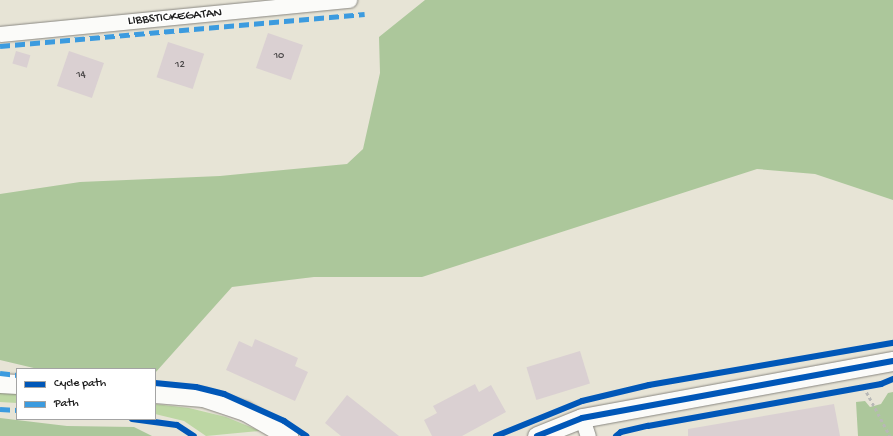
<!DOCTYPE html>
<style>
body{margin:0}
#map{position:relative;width:893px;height:436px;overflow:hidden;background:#e7e4d6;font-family:"Gochi Hand",sans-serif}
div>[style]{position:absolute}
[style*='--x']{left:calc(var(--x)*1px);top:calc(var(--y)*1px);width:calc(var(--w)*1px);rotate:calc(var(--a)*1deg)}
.green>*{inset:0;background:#bdd7a4}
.forest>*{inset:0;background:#acc79b}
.building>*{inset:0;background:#dad0d2;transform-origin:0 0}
.path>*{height:2.5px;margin-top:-1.25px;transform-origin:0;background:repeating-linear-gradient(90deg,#b8b8b6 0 3px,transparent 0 6px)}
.roads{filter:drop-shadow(0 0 1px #888680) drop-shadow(0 0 1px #888680)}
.minor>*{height:15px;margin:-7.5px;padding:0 7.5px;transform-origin:7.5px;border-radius:7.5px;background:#fbfbf9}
.tertiary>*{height:19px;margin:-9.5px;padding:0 9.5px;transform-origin:9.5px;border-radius:9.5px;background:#fbfbf9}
.quiet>*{height:5px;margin-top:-2.5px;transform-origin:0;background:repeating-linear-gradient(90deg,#3c9bdf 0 10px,transparent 0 15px)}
.cycleway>*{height:6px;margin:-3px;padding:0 3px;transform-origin:3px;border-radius:3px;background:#0057b8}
span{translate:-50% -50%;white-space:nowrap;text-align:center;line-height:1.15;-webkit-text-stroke:3px #fff;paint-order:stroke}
.number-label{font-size:11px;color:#4c494a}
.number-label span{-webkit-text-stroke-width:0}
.street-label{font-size:13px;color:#1c1c1c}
.legend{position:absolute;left:16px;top:368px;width:140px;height:52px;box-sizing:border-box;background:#fff;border:1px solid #a4a4a4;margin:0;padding:5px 7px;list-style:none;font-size:12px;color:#1c1c1c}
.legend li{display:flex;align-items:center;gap:8px;height:20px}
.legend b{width:20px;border:1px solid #a4a4a4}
</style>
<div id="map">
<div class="green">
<i style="clip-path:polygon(0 392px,17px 394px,17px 403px,0 402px)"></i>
<i style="clip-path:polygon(155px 404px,189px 408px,226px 417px,260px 431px,206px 436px,184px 421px,155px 414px)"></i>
</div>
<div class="forest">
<i style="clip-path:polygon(425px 0,893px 0,893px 200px,815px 174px,757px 169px,422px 277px,314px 277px,232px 287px,155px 373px,155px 369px,38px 369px,0 360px,0 194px,80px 182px,220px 176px,347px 164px,363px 149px,380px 73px,379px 37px)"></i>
<i style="clip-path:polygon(893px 392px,893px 436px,858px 436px,856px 402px,865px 401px,870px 407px,881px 404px,888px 393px)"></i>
<i style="clip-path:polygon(0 418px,67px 426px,134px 427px,152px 436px,0 436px)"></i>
</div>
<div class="building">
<i style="left:268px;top:33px;width:37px;height:37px;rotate:19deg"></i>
<i style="left:168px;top:42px;width:38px;height:37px;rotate:18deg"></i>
<i style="left:16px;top:51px;width:15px;height:13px;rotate:16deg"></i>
<i style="left:69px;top:51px;width:37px;height:37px;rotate:19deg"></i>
<i style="clip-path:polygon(255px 339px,298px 358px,295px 366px,308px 372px,295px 401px,226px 370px,239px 341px,252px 347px)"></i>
<i style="left:580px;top:351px;width:34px;height:56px;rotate:73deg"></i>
<i style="clip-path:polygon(475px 384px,479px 392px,491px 385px,506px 412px,462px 436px,432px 436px,424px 420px,437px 413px,433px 406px)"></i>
<i style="clip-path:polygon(347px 395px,399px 436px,341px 436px,325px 423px)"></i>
<i style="clip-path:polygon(834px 404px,840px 436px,688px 436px,688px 429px)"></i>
</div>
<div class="path">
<i style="--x:864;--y:387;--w:55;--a:62"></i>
</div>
<div class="roads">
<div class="minor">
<i style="--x:0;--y:34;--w:351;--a:-5.6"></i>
<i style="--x:582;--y:418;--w:19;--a:72"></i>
</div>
<div class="tertiary">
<i style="--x:0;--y:383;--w:17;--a:3"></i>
<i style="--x:155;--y:393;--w:48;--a:4.8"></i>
<i style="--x:203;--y:397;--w:44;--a:18.4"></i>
<i style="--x:245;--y:411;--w:50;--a:30.2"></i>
<i style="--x:537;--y:436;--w:48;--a:-21.8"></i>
<i style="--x:582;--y:418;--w:316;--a:-10.4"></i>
</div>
</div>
<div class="quiet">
<i style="--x:0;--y:46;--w:366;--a:-5"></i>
<i style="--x:0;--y:373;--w:17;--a:7"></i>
<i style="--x:0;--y:409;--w:17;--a:3"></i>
</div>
<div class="cycleway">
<i style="--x:155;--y:383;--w:41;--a:5.6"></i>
<i style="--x:196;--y:387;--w:29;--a:14"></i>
<i style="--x:224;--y:394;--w:66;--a:24.2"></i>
<i style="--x:284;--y:421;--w:27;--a:34"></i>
<i style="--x:132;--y:419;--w:45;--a:7.6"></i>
<i style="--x:177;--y:425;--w:20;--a:33"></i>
<i style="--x:496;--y:436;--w:93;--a:-22.1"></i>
<i style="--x:582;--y:401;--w:69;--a:-13.4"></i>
<i style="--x:649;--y:385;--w:248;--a:-9.8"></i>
<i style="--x:537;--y:436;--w:48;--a:-21.8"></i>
<i style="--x:582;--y:418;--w:316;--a:-10.4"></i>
<i style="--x:616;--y:436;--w:6;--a:-39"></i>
<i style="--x:621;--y:432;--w:28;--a:-13"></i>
<i style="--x:648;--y:426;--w:237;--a:-10.2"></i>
<i style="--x:881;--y:384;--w:13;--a:-23"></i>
</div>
<div class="number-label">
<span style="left:279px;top:56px">10</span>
<span style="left:180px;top:65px">12</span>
<span style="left:81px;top:75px">14</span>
</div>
<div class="street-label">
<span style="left:175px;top:18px;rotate:-5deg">LIBBSTICKEGATAN</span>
</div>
<ul class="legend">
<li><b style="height:5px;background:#0057b8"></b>Cycle path</li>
<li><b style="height:5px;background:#3c9bdf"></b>Path</li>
</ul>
</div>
